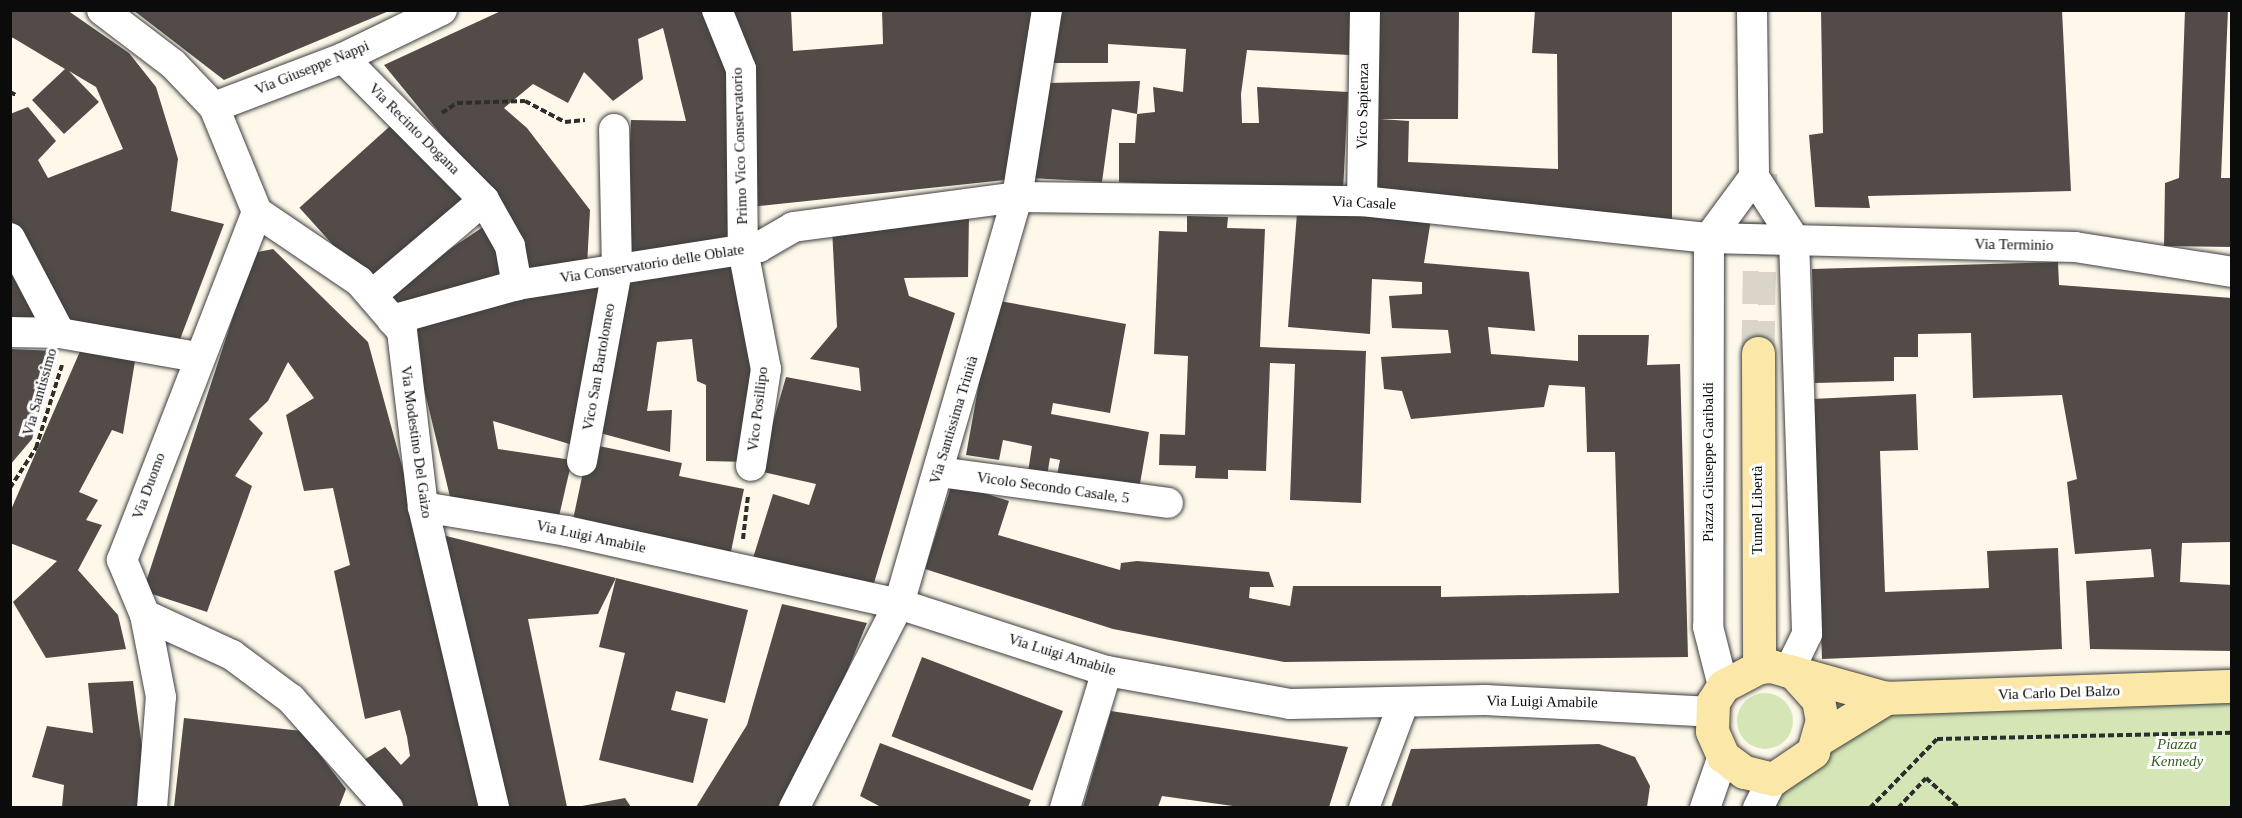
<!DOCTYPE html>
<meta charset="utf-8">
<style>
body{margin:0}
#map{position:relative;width:2242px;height:818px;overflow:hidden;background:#fef8ea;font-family:Georgia,serif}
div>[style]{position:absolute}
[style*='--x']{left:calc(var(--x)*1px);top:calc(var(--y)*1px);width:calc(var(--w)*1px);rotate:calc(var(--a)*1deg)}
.green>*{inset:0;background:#d5e6b6}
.round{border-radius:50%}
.building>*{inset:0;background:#534b48;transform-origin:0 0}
.secondary-tunnel>*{height:33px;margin-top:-16.5px;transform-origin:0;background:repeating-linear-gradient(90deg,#dad4c9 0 33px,transparent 0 49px)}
.path>*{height:4px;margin-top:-2px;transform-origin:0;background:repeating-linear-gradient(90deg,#2d2d2d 0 6px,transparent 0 9px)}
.roads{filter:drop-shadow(0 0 2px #3e3e3e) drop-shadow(0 0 2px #3e3e3e)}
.street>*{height:30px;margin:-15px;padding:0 15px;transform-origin:15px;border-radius:15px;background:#fff}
.secondary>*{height:33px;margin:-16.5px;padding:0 16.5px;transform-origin:16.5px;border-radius:16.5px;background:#fbe8a8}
span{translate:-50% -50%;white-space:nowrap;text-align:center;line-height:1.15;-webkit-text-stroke:6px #fff;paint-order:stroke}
.street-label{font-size:15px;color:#0b0b0b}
.park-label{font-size:15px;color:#345f20;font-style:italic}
.frame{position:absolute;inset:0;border:12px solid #0b0b0b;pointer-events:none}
</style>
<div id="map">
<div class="green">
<i class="round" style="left:1737px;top:693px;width:56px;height:56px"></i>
<i style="clip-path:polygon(2231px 697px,2231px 807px,1775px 808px,1781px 791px,1842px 732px,1884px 711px)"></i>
</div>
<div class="building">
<i style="clip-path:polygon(10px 10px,67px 10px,129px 53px,156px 87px,178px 159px,171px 211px,224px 224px,179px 342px,79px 327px,59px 313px,10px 218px,10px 114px,28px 107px,56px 141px,38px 160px,48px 178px,123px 149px,96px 87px,69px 71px,99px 102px,64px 134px,32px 100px,65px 69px,10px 36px)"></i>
<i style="clip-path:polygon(133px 10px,389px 10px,389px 11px,224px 80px)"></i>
<i style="clip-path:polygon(503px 10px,711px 10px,734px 71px,738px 242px,625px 255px,631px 120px,686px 121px,663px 28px,638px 39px,643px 79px,613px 101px,584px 72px,568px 103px,533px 84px,504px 108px,527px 128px,590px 210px,587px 266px,530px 274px,489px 193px,384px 65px)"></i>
<i style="clip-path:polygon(731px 10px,791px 10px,793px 51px,883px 44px,882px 10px,1032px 10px,1005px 180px,749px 207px)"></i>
<i style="clip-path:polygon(1055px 10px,1355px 10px,1350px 55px,1247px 50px,1241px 94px,1242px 123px,1259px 123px,1257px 87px,1348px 92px,1343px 192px,1119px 182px,1119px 143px,1135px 143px,1137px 114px,1155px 112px,1153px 87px,1183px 92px,1186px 49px,1108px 44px,1108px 63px,1049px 63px)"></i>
<i style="clip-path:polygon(1379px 10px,1459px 10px,1458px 119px,1380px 119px,1409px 121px,1408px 162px,1558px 169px,1557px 54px,1532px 53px,1535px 10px,1672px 10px,1672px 225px,1368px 195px)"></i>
<i style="clip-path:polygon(1821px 10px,2062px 10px,2071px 191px,1868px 196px,1870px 208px,1815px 207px,1809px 135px,1823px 133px)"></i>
<i style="clip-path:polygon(2185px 10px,2228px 10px,2221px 178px,2232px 178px,2232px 247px,2164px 246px,2165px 183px,2179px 178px)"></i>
<i style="clip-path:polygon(1140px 81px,1137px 114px,1112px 109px,1102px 182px,1030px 178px,1047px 83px)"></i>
<i style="left:399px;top:118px;width:113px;height:134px;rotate:48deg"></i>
<i style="clip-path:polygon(1297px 213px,1431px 219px,1424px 263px,1529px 272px,1535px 331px,1488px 327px,1491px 354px,1578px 361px,1578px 335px,1649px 335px,1647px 365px,1680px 364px,1688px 657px,1284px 662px,1113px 629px,925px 569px,952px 483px,1009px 501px,998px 535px,1120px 570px,1121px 563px,1137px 561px,1269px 572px,1274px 587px,1250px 587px,1249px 598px,1290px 606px,1293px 586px,1441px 586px,1441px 597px,1619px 593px,1615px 452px,1587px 452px,1585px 387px,1549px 385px,1544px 407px,1411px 419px,1402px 391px,1384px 389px,1381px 357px,1451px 353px,1448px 330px,1392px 328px,1389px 296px,1422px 294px,1422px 282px,1372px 279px,1370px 334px,1288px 327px)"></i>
<i style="clip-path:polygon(969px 216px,968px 277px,904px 278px,909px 296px,955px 313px,871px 593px,753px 558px,773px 494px,809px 505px,816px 484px,759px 471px,786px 377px,861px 391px,859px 368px,810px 359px,837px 327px,832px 228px)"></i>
<i style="clip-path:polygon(1187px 216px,1228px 217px,1227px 228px,1265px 229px,1260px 347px,1366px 351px,1361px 503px,1290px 500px,1295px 364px,1270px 363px,1266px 471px,1228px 470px,1228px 479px,1195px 478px,1196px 466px,1159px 465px,1160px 434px,1185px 435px,1188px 356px,1154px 354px,1159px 231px,1187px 232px)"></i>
<i style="clip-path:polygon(486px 225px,507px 280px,398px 314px,381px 295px)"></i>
<i style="clip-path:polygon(273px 249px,368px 342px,430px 568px,482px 807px,404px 807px,359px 763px,385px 747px,401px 765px,410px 756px,407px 737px,400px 710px,365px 719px,334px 571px,350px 565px,333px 488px,304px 491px,286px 415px,314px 398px,288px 362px,268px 401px,249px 419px,263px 433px,235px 476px,252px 486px,207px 612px,143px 591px,248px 271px,258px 252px)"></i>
<i style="clip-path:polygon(10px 260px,38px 319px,10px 319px)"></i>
<i style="clip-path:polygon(737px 260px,755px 385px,748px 462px,706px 461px,706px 385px,697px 381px,692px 339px,657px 342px,647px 411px,672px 410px,670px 452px,600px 433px,624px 282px)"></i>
<i style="clip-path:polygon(2058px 262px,2059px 285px,2232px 298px,2232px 542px,2182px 543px,2180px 582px,2232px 585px,2232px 651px,2090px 649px,2086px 581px,2154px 577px,2151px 549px,2075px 554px,2067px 482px,2077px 479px,2062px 395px,1973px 398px,1971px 333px,1918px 334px,1918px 357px,1894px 357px,1894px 381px,1815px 383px,1812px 269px)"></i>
<i style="clip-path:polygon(608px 284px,576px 446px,493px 421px,498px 449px,572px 460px,557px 525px,451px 501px,409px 326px,510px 294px)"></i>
<i style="clip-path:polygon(994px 300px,1126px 324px,1110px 413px,1053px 403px,1051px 414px,1149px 432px,1138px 495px,1056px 480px,1060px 460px,1050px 458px,1047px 476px,1028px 472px,1032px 446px,1003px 440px,999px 460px,966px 455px)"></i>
<i style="clip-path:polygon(10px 349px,57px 351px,32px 439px,10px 465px)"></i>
<i style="clip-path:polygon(81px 349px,136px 355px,123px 434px,112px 430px,79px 492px,98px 500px,86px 520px,102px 525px,78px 570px,118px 615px,126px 649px,46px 658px,13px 602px,57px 561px,10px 543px,10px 512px)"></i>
<i style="clip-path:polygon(1916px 394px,1918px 450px,1880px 451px,1885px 592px,1989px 588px,1987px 551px,2058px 548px,2062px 649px,1822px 659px,1812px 399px)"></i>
<i style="clip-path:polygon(589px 444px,682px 463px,679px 476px,744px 489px,729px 561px,571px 529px)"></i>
<i style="clip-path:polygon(438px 534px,616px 578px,598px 614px,528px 619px,567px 807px,502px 807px)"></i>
<i style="clip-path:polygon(616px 578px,748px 610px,725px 703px,676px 691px,671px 710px,708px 719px,693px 783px,599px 760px,625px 653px,599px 647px)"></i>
<i style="clip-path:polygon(782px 604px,867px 623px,809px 764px,782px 807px,696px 807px,747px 725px)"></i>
<i style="left:922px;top:657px;width:151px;height:85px;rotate:21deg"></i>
<i style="clip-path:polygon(133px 681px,143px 754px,138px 807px,62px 807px,64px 785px,32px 777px,47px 726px,93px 733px,88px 683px)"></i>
<i style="clip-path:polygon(1111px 711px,1348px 747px,1329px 807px,1240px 807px,1162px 796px,1158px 807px,1083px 807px)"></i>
<i style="clip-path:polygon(184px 718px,302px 731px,346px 789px,339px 807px,174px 807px)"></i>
<i style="clip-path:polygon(880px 743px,1031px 800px,1028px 807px,881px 807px,860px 796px)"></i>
<i style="clip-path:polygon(1599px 744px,1635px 757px,1650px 786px,1647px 807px,1391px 807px,1411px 749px)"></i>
<i style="clip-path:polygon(625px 798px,631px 807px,582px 807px,582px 806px)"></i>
</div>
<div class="secondary-tunnel">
<i style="--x:1758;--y:353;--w:184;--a:-89.1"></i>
</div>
<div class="path">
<i style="--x:10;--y:38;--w:2;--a:-63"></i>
<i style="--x:10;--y:92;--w:7;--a:27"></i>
<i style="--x:442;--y:113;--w:18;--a:-34"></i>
<i style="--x:457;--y:103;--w:68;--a:-1.7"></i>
<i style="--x:525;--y:101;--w:45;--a:27.7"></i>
<i style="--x:565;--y:122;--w:20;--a:-6"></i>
<i style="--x:10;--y:488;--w:48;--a:-57"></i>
<i style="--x:36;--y:448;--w:87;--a:-72.6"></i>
<i style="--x:743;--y:539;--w:43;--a:-83.4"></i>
<i style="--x:1870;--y:808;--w:96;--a:-45.8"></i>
<i style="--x:1937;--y:739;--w:295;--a:-1.2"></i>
<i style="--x:1898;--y:808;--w:41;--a:-47"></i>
<i style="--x:1926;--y:778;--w:45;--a:42.3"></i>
</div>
<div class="roads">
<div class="street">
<i style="--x:102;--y:10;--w:89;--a:37.3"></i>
<i style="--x:173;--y:64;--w:59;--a:46.4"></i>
<i style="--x:214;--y:107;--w:113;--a:67.7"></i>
<i style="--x:717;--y:10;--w:64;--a:67.9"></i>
<i style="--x:741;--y:69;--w:181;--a:89.4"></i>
<i style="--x:743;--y:250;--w:121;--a:79.1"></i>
<i style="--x:766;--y:369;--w:98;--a:98.8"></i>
<i style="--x:1752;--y:10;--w:167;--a:89.3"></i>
<i style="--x:1754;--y:177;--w:74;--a:57.2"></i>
<i style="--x:1794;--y:239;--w:395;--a:88.1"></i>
<i style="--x:1807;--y:634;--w:41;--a:115.9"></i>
<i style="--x:343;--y:58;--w:200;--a:45.2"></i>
<i style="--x:484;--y:200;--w:53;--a:60.5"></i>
<i style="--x:510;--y:246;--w:40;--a:80"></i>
<i style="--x:214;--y:107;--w:138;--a:-20.8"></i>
<i style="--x:343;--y:58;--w:110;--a:-25.9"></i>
<i style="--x:1754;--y:177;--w:76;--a:126.4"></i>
<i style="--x:1709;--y:238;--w:366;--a:1.4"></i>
<i style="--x:2075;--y:247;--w:159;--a:9"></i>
<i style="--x:1362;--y:201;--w:191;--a:-89.1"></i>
<i style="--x:257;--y:212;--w:123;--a:34.1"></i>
<i style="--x:359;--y:281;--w:66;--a:49.3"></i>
<i style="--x:402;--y:331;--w:177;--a:83.2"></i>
<i style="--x:423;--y:507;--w:309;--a:76.7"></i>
<i style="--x:10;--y:238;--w:107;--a:62.2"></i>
<i style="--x:372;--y:295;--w:147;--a:-40.3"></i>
<i style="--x:392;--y:320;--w:130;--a:-15.6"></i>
<i style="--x:517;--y:285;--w:245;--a:-8.9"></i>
<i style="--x:759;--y:247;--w:39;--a:-30"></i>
<i style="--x:793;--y:227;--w:226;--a:-7.6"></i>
<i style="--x:1017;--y:197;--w:345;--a:0.7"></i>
<i style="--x:1362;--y:201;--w:349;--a:6.1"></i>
<i style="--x:1709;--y:238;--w:389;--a:90.1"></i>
<i style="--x:1708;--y:627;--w:61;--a:75.7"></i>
<i style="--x:10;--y:332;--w:50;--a:1.1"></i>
<i style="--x:60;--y:333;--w:139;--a:9.9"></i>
<i style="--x:582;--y:461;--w:194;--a:-79.6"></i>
<i style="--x:617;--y:270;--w:141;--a:-91.2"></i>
<i style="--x:939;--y:472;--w:231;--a:7.7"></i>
<i style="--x:423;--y:507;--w:146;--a:9.5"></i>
<i style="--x:567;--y:531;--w:340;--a:12.4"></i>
<i style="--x:899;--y:604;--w:219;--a:17.9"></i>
<i style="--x:1107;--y:671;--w:186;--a:10.2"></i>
<i style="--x:1290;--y:704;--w:195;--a:-1.2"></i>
<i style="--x:1485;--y:700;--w:227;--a:3"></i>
<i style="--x:145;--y:615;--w:96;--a:24.7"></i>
<i style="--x:232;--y:655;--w:74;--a:36.7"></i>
<i style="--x:291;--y:699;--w:146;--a:48.3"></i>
<i style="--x:152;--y:808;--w:111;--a:-85.4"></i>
<i style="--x:161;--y:697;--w:84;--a:-101"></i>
<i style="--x:145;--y:615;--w:60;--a:-112.7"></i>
<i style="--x:122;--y:560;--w:373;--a:-68.8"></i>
<i style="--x:794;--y:808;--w:229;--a:-62.8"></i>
<i style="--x:899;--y:604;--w:424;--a:-73.8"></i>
<i style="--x:1017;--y:197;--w:189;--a:-80.9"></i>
<i style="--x:1065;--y:808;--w:143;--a:-73"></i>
<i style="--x:1364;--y:808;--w:111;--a:-69.4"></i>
<i style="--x:1705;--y:808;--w:55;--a:-70.9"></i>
<i style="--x:1758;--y:808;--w:33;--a:-63"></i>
</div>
<div class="secondary">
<i style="--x:1758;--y:353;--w:314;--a:89.8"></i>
<i style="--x:1793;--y:672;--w:38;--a:48"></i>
<i style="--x:1818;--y:700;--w:20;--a:79"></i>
<i style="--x:1822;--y:720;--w:33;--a:106"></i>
<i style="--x:1813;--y:752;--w:48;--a:146"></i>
<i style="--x:1773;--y:779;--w:30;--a:-166"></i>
<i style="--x:1744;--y:772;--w:26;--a:-143"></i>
<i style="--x:1723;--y:756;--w:27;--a:-114"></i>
<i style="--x:1712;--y:731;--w:29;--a:-88"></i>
<i style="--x:1713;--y:702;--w:19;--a:-58"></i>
<i style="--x:1723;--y:686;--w:41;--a:-27.8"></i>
<i style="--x:1759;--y:667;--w:12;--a:-5"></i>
<i style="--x:1771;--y:666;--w:19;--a:16"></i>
<i style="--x:1789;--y:671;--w:101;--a:15.6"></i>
<i style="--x:1886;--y:698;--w:346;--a:-2"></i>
<i style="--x:1819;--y:739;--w:79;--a:-31.5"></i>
</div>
</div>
<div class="street-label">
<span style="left:312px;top:68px;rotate:-22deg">Via Giuseppe Nappi</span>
<span style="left:1363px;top:106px;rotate:-89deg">Vico Sapienza</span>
<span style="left:414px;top:129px;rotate:45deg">Via Recinto Dogana</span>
<span style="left:740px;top:146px;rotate:-92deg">Primo Vico Conservatorio</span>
<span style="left:1364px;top:203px;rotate:3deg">Via Casale</span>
<span style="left:2014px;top:245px;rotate:1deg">Via Terminio</span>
<span style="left:652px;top:264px;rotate:-9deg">Via Conservatorio delle Oblate</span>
<span style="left:599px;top:367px;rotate:-80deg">Vico San Bartolomeo</span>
<span style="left:40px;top:392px;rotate:-74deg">Via Santissimo</span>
<span style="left:758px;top:409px;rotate:-83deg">Vico Posillipo</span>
<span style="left:954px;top:420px;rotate:-73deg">Via Santissima Trinità</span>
<span style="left:416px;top:442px;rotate:82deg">Via Modestino Del Gaizo</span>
<span style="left:1709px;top:462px;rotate:-90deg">Piazza Giuseppe Garibaldi</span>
<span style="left:149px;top:486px;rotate:-70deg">Via Duomo</span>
<span style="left:1053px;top:488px;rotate:8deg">Vicolo Secondo Casale, 5</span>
<span style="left:1758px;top:510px;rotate:-90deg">Tunnel Libertà</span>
<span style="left:591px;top:537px;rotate:12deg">Via Luigi Amabile</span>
<span style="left:1062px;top:655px;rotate:17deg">Via Luigi Amabile</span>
<span style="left:2059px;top:693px;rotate:-2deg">Via Carlo Del Balzo</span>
<span style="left:1542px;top:702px;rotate:1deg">Via Luigi Amabile</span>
</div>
<div class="park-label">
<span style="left:2177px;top:753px">Piazza<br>Kennedy</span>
</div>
<div class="frame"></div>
</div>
